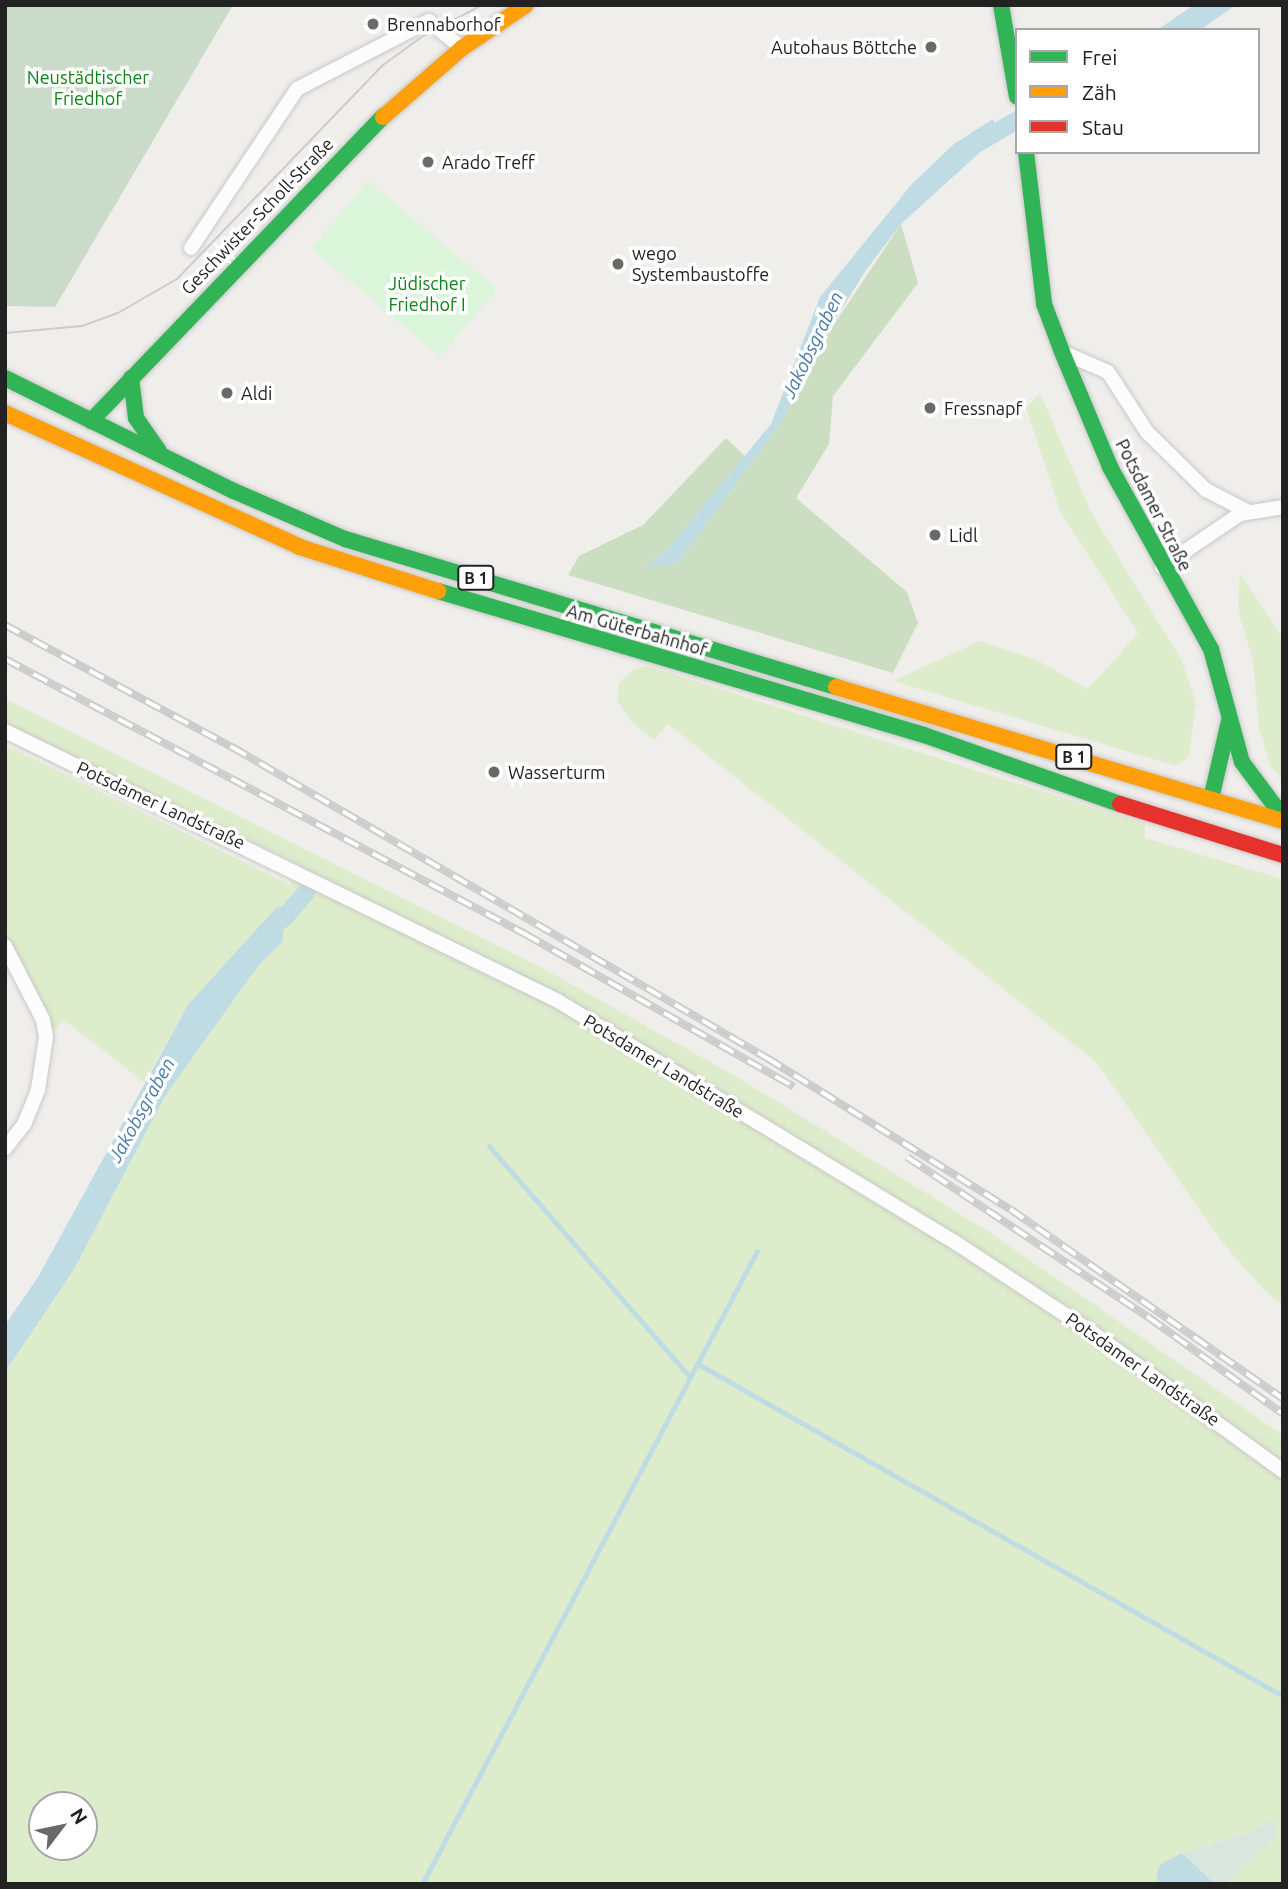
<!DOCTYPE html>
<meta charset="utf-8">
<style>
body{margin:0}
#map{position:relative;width:1288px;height:1889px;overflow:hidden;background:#f0eeeb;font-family:Ubuntu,sans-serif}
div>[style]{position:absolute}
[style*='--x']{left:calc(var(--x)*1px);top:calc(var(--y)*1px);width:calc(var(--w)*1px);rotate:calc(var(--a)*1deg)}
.grass>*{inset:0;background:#ddeccb}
.forest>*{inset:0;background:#cbdec1}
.wetland>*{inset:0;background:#d9e6de}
.cemetery>*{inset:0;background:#cadbca}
.park>*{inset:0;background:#daf5da;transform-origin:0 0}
.water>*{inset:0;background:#bfdbe3}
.stream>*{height:5px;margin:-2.5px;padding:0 2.5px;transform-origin:2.5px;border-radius:2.5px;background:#bfdbe3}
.canal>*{height:18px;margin:-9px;padding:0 9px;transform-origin:9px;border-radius:9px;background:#bfdbe3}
.roads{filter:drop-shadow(0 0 2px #c9c8c7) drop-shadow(0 0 2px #c9c8c7)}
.street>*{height:14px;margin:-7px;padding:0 7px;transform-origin:7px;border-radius:7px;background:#fdfcfc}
.fast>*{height:16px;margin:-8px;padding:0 8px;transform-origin:8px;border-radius:8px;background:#30b455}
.slow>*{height:16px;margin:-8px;padding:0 8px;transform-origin:8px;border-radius:8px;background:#ff9f0a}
.jam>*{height:16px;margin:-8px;padding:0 8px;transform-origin:8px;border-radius:8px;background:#e5322d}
.tram>*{height:2px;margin:-1px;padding:0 1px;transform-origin:1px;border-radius:1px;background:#ccc}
.rail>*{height:8px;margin-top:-4px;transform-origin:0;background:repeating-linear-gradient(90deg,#fff 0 16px,#ccc 0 32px);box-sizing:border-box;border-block:2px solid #ccc}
.dots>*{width:19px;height:19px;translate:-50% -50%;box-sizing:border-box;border:4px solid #fff;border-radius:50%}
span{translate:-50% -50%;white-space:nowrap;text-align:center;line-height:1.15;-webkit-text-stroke:7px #fff;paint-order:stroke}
.shield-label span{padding:2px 5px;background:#fff;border:2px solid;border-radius:5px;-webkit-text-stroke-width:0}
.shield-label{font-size:16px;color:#222;font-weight:700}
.poi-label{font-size:18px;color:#222}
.left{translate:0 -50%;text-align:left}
.right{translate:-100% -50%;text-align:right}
.park-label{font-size:18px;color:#0c8416}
.street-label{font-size:18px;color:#222}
.water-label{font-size:19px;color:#4a7aab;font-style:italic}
.frame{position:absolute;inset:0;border:7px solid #222;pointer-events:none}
.legend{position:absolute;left:1015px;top:28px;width:245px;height:126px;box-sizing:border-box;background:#fff;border:2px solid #a7a7a7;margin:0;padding:9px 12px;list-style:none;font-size:21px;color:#222}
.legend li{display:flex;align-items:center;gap:14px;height:35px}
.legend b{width:35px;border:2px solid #a7a7a7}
.north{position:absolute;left:28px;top:1791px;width:70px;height:70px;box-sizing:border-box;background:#fff;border:2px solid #a7a7a7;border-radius:50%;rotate:58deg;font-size:19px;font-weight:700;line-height:28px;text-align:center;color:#222}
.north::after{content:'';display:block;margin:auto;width:24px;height:32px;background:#6a6968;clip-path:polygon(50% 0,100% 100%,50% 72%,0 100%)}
</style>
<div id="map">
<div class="grass">
<i style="clip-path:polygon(1040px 393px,1092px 514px,1182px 661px,1196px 703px,1189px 756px,1176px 766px,893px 681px,980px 641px,1035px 659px,1088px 689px,1138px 633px,1060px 511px,1026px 408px)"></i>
<i style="clip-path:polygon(1240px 573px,1283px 639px,1283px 781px,1270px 766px,1259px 727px,1253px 660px,1238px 610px)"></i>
<i style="clip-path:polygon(648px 666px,1145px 824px,1145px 838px,1283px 879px,1283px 1305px,1264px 1290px,1223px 1243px,1097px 1063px,668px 724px,654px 740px,631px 722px,617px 700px,619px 683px,634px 669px)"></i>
<i style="clip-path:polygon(evenodd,5px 699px,546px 970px,737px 1077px,986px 1230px,1283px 1435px,1283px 1884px,1225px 1884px,1278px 1833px,1271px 1820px,1254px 1831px,1182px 1853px,1156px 1875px,1160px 1884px,5px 1884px,5px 1372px,73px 1271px,165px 1096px,258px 966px,282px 942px,284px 929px,188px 1005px,144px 1082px,64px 1020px,53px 1031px,13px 958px,5px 932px,5px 745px,290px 885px,302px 866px,5px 723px,5px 699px,42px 1805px,84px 1805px,84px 1847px,42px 1847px,42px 1805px)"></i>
</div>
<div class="forest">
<i style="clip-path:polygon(901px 224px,918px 283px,833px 396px,829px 444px,796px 498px,907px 592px,918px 623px,893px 673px,568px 575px,579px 556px,643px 525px,726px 438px,745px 456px,668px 549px,644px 568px,678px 563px,779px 425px,801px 389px,809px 362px)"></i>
</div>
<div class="wetland">
<i style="clip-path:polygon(1271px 1819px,1278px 1833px,1225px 1884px,1215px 1884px,1182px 1853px,1254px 1831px)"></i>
</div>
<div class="cemetery">
<i style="clip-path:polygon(5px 5px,233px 5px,55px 307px,5px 306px)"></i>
</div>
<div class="park">
<i style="left:368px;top:181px;width:168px;height:88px;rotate:40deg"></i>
</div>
<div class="water">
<i style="clip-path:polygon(1194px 5px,1236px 5px,1200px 30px,1157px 30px)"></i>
<i style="clip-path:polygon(993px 119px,998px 136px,901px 224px,866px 270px,809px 362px,801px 389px,779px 425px,678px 563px,643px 569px,668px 549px,771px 424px,820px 297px,912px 184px,954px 144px)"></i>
<i style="clip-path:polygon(298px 905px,300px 913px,284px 929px,282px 942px,258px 966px,165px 1096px,73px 1271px,5px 1372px,5px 1325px,38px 1277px,188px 1005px,277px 907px)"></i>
<i style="clip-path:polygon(1182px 1853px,1215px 1884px,1160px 1884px,1156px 1875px,1161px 1864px)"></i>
</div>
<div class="stream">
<i style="--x:489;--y:1146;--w:306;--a:49"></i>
<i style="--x:698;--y:1364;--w:673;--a:29.58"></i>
<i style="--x:422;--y:1884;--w:716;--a:-62.11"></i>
</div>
<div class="canal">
<i style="--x:978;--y:143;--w:45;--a:-30.5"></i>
<i style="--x:283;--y:919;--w:35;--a:-49"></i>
</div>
<div class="roads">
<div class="street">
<i style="--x:191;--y:248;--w:191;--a:-56.3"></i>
<i style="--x:297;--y:89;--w:148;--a:-27.3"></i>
<i style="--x:429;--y:21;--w:43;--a:39.3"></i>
<i style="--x:1062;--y:352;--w:50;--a:23.5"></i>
<i style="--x:1108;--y:372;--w:72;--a:57"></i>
<i style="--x:1147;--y:432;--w:83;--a:44.5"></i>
<i style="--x:1206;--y:490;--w:46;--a:27.1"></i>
<i style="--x:1162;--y:567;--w:94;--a:-34.2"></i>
<i style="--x:1240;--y:514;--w:44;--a:-9.2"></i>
<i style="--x:5;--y:731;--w:615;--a:26.02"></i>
<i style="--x:558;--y:1001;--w:466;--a:31.3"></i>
<i style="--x:956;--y:1243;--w:164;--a:33.3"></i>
<i style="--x:1093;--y:1333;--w:235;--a:36"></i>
<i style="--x:5;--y:946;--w:83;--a:62.8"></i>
<i style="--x:43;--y:1020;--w:17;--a:80"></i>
<i style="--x:46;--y:1037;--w:54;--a:98.6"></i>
<i style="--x:38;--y:1090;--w:35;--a:112"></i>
<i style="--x:25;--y:1123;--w:33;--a:128"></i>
</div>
<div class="fast">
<i style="--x:1001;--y:5;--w:93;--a:80.1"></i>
<i style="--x:1026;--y:152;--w:153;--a:83.2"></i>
<i style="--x:1044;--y:304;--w:51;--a:69.4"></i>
<i style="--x:1062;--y:352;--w:125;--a:67.3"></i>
<i style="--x:1110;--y:467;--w:208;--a:61"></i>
<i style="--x:1211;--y:649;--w:117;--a:74.7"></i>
<i style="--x:1242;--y:762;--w:69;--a:53.3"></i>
<i style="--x:5;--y:378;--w:255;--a:26.3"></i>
<i style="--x:234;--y:491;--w:121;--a:23.4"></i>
<i style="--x:345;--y:539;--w:513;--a:16.77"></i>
<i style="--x:131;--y:378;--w:40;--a:82.9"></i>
<i style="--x:136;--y:418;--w:40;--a:55.1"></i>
<i style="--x:91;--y:421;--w:422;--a:-46.2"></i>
<i style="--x:438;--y:591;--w:507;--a:16.5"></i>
<i style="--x:924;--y:735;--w:208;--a:19.4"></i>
<i style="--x:1211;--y:799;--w:80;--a:-77"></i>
</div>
<div class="slow">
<i style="--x:383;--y:117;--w:105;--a:-41.1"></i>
<i style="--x:462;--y:48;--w:77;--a:-33.9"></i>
<i style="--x:5;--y:413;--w:324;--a:24.4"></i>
<i style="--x:300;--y:547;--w:145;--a:17.7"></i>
<i style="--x:836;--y:687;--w:467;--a:16.7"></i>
</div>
<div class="jam">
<i style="--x:1120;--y:804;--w:171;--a:17.4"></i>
</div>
</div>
<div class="tram">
<i style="--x:5;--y:333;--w:77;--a:-5.2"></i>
<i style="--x:82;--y:326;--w:38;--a:-20"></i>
<i style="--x:118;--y:313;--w:68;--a:-30"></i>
<i style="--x:177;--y:279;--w:297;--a:-46.1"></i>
<i style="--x:383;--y:65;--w:49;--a:-35.9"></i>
<i style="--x:423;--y:36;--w:67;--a:-27.7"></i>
</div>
<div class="rail">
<i style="--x:5;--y:625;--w:258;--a:28.3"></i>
<i style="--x:232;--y:747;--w:619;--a:30.17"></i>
<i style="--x:767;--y:1058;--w:286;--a:31.9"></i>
<i style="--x:1010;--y:1209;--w:333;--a:34.8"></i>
<i style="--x:5;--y:659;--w:588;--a:27.87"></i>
<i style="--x:525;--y:934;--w:309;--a:29.6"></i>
<i style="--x:907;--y:1157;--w:289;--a:33.6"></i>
<i style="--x:1148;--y:1317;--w:166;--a:35.7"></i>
</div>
<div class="dots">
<i style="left:373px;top:24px;background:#6a6968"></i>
<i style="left:931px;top:47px;background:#6a6968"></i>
<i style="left:428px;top:162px;background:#6a6968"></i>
<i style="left:618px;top:264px;background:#6a6968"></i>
<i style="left:227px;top:393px;background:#6a6968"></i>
<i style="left:930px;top:408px;background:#6a6968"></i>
<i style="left:935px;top:535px;background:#6a6968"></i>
<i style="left:494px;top:772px;background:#6a6968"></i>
</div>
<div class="shield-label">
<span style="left:476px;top:578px">B 1</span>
<span style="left:1074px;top:757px">B 1</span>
</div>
<div class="poi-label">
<span class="left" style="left:387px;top:24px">Brennaborhof</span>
<span class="right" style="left:917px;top:47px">Autohaus Böttche</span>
<span class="left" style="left:442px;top:162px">Arado Treff</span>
<span class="left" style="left:632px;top:264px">wego<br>Systembaustoffe</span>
<span class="left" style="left:241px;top:393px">Aldi</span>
<span class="left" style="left:944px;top:408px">Fressnapf</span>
<span class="left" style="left:949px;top:535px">Lidl</span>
<span class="left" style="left:508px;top:772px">Wasserturm</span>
</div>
<div class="park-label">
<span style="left:88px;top:88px">Neustädtischer<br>Friedhof</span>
<span style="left:427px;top:294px">Jüdischer<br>Friedhof I</span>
</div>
<div class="street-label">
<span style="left:257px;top:216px;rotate:-46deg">Geschwister-Scholl-Straße</span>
<span style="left:1154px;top:505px;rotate:63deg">Potsdamer Straße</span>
<span style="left:637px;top:630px;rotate:16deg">Am Güterbahnhof</span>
<span style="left:161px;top:805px;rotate:25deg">Potsdamer Landstraße</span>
<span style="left:664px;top:1066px;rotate:31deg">Potsdamer Landstraße</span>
<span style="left:1143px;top:1369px;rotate:35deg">Potsdamer Landstraße</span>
</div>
<div class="water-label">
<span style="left:813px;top:345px;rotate:-64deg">Jakobsgraben</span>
<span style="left:142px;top:1110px;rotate:-61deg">Jakobsgraben</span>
</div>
<div class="frame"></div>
<ul class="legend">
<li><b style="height:9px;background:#30b455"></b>Frei</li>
<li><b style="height:9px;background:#ff9f0a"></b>Zäh</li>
<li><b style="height:9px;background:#e5322d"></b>Stau</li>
</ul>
<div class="north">N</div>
</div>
